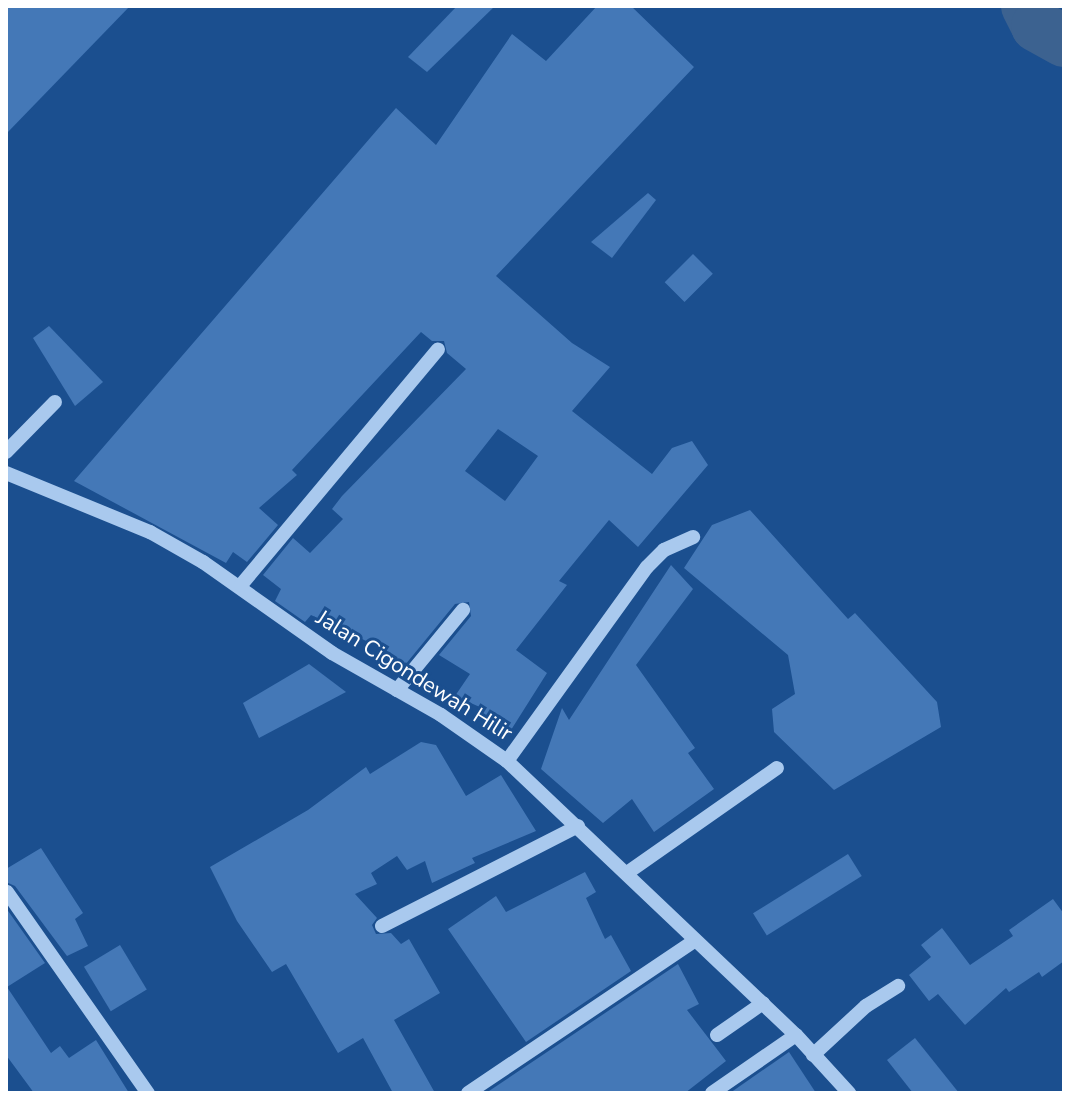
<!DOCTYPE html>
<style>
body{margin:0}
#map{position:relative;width:1070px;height:1099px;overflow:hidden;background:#1b4f8f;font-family:"Nunito Sans",sans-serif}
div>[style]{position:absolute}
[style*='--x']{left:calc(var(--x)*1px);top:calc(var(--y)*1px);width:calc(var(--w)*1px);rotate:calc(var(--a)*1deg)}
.river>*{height:52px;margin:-26px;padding:0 26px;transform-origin:26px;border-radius:26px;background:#3c6290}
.building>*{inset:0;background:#4478b7;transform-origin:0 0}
.minor>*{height:14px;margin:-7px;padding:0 7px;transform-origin:7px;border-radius:7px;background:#a9c9ee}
span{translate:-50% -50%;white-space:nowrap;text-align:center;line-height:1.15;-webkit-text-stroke:6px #1b4f8f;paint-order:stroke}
.street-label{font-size:22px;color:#fff}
.frame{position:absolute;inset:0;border:8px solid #fff;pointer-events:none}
</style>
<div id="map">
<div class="river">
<i style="--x:1027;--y:6;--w:22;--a:63"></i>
<i style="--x:1037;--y:26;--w:31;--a:29"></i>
</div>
<div class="building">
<i style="clip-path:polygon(6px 6px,130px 6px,6px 134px)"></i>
<i style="clip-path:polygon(457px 6px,495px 6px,427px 72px,408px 57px)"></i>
<i style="clip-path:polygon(evenodd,597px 6px,631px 6px,694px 67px,496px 276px,572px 343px,610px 367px,572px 411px,652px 474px,672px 448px,692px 441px,708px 465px,638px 547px,609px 520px,559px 581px,567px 585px,516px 650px,547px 673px,506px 738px,479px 714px,482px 708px,455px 696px,470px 674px,439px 655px,471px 616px,469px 602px,455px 604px,405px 665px,377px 643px,379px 647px,311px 615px,305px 622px,275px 601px,281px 589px,263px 575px,293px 538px,310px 553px,343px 519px,332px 509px,342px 496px,466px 369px,447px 353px,444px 341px,432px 341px,421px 332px,292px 470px,297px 475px,259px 508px,278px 525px,247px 562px,233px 552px,226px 563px,74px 481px,396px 108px,436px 145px,512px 34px,546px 61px,597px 6px,498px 429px,538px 456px,505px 501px,465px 471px,498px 429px)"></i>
<i style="clip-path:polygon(648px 193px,656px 200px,612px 258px,591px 242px)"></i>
<i style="left:693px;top:254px;width:28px;height:40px;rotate:45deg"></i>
<i style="clip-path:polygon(49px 326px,103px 382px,75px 406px,33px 338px)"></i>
<i style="clip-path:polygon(750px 510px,848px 619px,855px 613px,937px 702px,941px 727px,834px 790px,774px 732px,772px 709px,795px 694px,788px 655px,684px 568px,712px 525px)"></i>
<i style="clip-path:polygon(671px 565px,693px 589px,636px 665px,695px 748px,688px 753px,714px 789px,654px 832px,632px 799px,603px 823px,541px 769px,562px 708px,569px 720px)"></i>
<i style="clip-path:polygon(309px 664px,346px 692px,259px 738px,243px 703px)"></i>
<i style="clip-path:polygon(421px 742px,436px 745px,466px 796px,501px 775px,536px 831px,472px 858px,475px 863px,432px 883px,425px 861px,407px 870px,397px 856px,371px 873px,377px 884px,355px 894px,377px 918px,372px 925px,376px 934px,391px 933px,401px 944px,409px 939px,440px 993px,394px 1020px,435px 1093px,393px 1093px,363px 1038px,338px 1053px,286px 964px,272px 972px,237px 921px,210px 867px,308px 810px,366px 767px,370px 774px)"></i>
<i style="clip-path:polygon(41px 848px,83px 913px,75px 919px,88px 946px,67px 956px,15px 886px,6px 882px,6px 869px)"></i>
<i style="left:848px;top:854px;width:26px;height:112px;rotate:58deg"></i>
<i style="clip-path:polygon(585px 872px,596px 892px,586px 898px,605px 939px,611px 935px,631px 971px,526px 1042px,448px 929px,496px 896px,506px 912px)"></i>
<i style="clip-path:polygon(1053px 899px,1064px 914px,1064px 961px,1042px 977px,1039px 972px,1009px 992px,1006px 988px,965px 1025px,938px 994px,929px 1001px,909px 975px,931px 957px,921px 945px,942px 928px,970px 965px,1013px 936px,1009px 930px)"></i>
<i style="clip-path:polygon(6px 908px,45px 963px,7px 987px,51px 1053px,60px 1046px,69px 1058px,96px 1040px,129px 1093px,34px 1093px,6px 1055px)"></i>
<i style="left:120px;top:945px;width:52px;height:42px;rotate:59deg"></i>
<i style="clip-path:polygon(678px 964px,699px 1004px,687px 1010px,726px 1061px,685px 1093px,486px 1093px)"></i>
<i style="clip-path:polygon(915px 1038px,959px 1093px,913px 1093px,887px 1060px)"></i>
<i style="clip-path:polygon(789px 1052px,816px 1093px,730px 1093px)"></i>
</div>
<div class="minor">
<i style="--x:6;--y:452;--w:70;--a:-45.6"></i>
<i style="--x:6;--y:473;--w:156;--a:22.3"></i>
<i style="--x:150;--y:532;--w:61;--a:29.5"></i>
<i style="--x:203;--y:562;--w:158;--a:35.2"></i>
<i style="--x:332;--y:653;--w:125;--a:29.6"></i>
<i style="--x:441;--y:715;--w:80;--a:34.9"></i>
<i style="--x:507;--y:761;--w:398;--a:43.5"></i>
<i style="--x:796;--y:1035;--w:79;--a:47.6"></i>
<i style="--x:241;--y:585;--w:307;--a:-50.1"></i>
<i style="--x:397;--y:690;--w:104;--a:-50.5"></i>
<i style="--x:507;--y:761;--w:239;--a:-54.2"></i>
<i style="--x:647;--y:567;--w:24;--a:-45"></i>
<i style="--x:664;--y:550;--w:32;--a:-24"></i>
<i style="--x:627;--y:873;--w:183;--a:-35"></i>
<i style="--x:7;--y:892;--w:246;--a:55"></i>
<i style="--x:382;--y:926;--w:220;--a:-27"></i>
<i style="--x:717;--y:1035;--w:56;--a:-34.8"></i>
<i style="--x:813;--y:1055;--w:72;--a:-42.8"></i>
<i style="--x:866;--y:1006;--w:38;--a:-32"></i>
<i style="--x:468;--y:1093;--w:272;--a:-33.9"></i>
<i style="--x:712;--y:1093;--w:102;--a:-34.6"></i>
</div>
<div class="street-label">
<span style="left:414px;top:676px;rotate:32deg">Jalan Cigondewah Hilir</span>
</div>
<div class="frame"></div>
</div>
